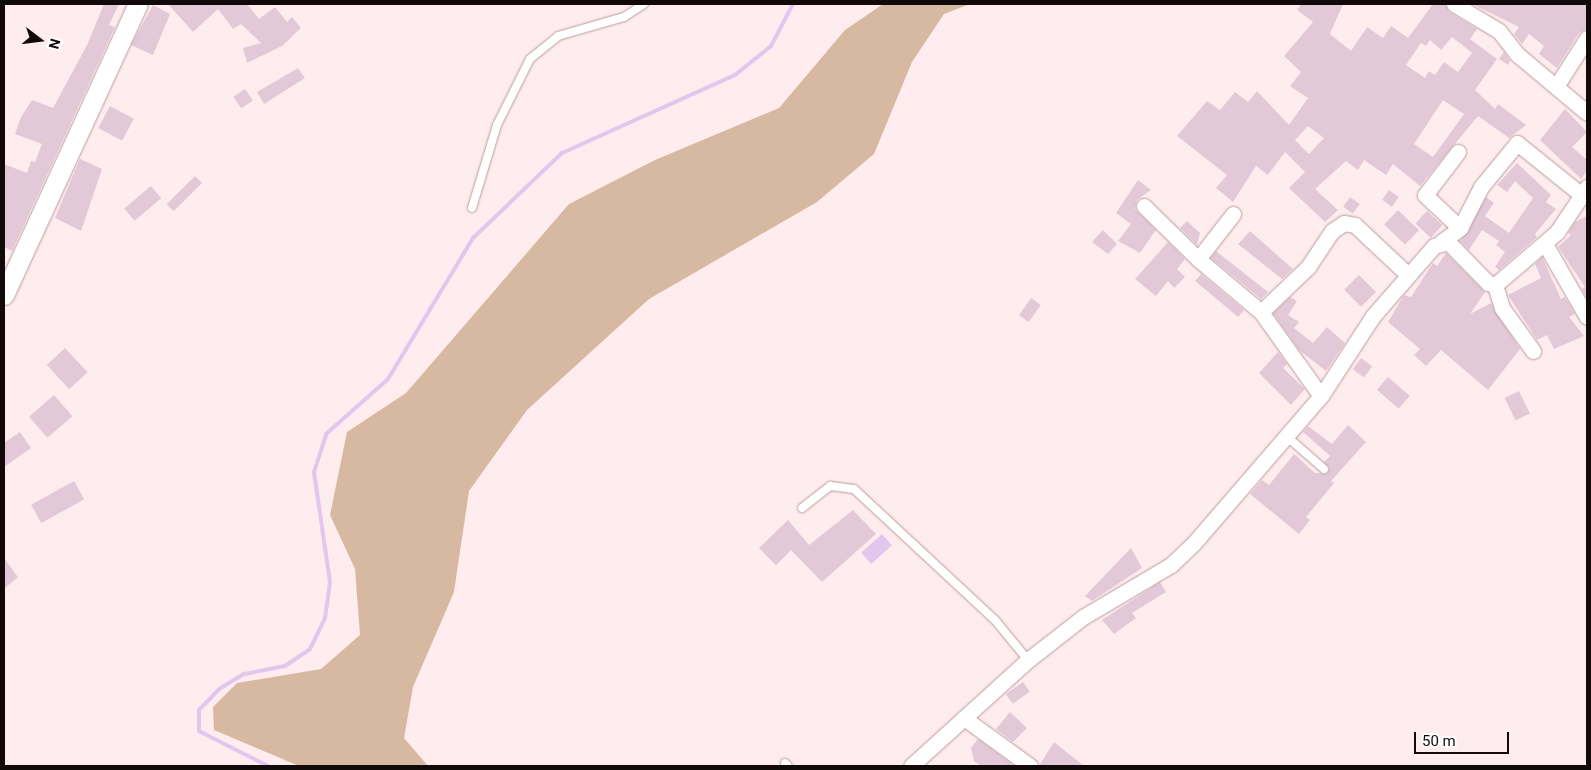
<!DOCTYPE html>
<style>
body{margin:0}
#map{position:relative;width:1591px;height:770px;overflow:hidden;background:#ffecee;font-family:Roboto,sans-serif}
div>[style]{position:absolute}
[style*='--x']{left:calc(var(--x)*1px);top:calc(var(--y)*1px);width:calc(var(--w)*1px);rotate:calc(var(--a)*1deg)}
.green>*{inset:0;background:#d6b9a0}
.water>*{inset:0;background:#e3c6ed;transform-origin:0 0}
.stream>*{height:4px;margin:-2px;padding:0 2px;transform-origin:2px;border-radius:2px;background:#e3c6ed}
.building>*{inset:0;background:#e3c9d7;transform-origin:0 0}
.roads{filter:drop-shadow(0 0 1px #b99c9f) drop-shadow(0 0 1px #b99c9f)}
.service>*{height:8px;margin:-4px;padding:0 4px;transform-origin:4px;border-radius:4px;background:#fff}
.minor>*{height:15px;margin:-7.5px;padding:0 7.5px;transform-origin:7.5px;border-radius:7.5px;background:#fff}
.tertiary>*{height:19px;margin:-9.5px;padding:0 9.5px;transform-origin:9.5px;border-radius:9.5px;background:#fff}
span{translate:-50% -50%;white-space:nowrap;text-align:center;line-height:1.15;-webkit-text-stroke:4px #fff;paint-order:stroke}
.frame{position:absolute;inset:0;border:5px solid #12090a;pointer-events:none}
.north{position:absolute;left:15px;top:15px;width:50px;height:50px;-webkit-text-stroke:4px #fff;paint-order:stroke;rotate:105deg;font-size:14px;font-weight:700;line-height:20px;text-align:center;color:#12090a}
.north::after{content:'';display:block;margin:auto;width:18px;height:22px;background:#12090a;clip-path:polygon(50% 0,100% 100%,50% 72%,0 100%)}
.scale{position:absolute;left:1414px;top:732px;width:95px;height:22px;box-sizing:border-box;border:2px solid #12090a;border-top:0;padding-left:6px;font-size:15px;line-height:18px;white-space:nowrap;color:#12090a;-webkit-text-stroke:4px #fff;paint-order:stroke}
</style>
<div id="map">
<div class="green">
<i style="clip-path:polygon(883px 4px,970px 4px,944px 14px,912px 62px,874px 154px,817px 202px,649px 299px,527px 410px,469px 491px,454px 592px,413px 687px,404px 738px,428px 766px,299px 766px,214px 730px,213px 707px,237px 683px,321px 669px,360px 635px,355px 569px,330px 515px,347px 432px,406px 393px,569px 204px,655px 160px,779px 108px,845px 30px)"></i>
</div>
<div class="water">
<i style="left:882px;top:534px;width:15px;height:28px;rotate:48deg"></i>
</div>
<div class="stream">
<i style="--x:268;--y:766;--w:77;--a:-153.1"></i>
<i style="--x:199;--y:731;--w:21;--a:-90"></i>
<i style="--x:199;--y:710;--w:29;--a:-46"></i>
<i style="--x:219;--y:689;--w:29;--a:-31"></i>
<i style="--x:244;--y:674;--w:42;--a:-11"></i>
<i style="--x:285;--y:666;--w:30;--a:-34"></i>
<i style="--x:310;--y:649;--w:34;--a:-64"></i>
<i style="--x:325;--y:618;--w:36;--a:-82"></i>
<i style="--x:330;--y:582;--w:111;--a:-98.3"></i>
<i style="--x:314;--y:472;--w:40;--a:-72"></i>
<i style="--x:326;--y:434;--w:83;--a:-41.6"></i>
<i style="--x:388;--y:379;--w:165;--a:-58.9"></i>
<i style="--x:473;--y:238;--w:123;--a:-43.7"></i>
<i style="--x:562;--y:153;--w:190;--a:-24.3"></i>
<i style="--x:735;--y:75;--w:46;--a:-38.9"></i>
<i style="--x:771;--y:46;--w:47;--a:-62.4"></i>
</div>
<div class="building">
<i style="clip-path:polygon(104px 4px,119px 4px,109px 25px,115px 27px,12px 251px,4px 247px,4px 164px,27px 173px,31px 161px,35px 162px,42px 144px,15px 134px,21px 117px,32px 100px,53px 108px,87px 45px)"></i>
<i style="clip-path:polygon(168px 4px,247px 4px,259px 19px,275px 7px,287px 22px,292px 17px,301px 28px,282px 46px,247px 63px,243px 48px,261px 43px,241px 24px,233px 29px,218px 9px,193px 32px)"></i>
<i style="clip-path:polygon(evenodd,1301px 4px,1343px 4px,1330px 34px,1351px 51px,1367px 27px,1383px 38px,1391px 26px,1408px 38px,1433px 4px,1445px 4px,1449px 12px,1477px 29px,1470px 39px,1497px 59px,1475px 90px,1495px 109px,1498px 104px,1526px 125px,1509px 138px,1478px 116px,1420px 186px,1393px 164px,1386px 175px,1364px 160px,1358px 170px,1346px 161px,1315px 189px,1338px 210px,1325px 222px,1289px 188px,1305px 172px,1285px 152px,1268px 175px,1256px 166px,1233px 202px,1216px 188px,1227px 175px,1177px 136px,1207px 101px,1220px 110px,1235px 92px,1248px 102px,1257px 91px,1289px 125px,1308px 98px,1290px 86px,1301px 72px,1284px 56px,1313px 22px,1297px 10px,1301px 4px,1452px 37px,1472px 53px,1458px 72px,1444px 62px,1435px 75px,1429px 71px,1425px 78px,1406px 65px,1421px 43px,1426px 46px,1430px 40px,1441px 50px,1452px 37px,1301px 4px,1443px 100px,1464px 114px,1433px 157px,1414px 144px,1443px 100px,1301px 4px,1308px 126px,1324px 138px,1309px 154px,1295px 140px,1308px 126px)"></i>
<i style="clip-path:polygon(1472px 4px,1587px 4px,1587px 29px,1579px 33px,1557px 68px,1539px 54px,1544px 46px,1529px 34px,1522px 44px,1514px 34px,1519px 27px)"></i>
<i style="clip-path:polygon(153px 5px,170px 14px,153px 55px,131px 45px)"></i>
<i style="clip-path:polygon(1504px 52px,1510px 61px,1508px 65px,1499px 59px)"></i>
<i style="clip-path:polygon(298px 68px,305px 78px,264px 104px,257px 92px)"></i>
<i style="left:245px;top:89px;width:14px;height:14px;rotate:56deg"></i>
<i style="left:110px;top:106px;width:27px;height:25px;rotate:28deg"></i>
<i style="clip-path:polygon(1565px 109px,1587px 132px,1572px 147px,1587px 160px,1587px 171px,1581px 179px,1540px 140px)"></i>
<i style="clip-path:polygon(80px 159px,102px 169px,81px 231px,55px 218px)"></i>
<i style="clip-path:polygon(1517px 163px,1551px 195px,1546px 202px,1556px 209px,1535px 234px,1537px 237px,1499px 270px,1495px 267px,1505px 252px,1496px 245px,1499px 241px,1482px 230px,1469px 250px,1460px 241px,1486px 197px,1494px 203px,1485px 216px,1509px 233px,1533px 198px,1515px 181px,1507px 192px,1497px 185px)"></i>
<i style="left:195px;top:176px;width:10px;height:40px;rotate:45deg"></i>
<i style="clip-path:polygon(1138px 180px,1151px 190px,1137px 200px,1135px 209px,1156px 230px,1140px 253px,1118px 241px,1131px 224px,1116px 213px)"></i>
<i style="left:151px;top:186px;width:16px;height:35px;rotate:50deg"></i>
<i style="left:1389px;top:190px;width:12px;height:12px;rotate:35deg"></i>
<i style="left:1350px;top:197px;width:12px;height:12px;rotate:35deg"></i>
<i style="left:1398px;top:210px;width:29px;height:20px;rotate:44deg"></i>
<i style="left:1427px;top:211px;width:21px;height:17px;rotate:43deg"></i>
<i style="clip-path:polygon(1587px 216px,1587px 299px,1582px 289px,1585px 287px,1558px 247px,1571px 235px,1568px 233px,1575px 222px)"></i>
<i style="clip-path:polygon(1187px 221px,1200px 233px,1197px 245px,1180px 228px)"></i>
<i style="clip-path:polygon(1103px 230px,1117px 244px,1108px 254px,1092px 242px)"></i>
<i style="clip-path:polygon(1250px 231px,1293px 269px,1282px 279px,1238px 244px)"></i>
<i style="clip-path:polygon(1168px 242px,1185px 259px,1177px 269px,1185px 277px,1174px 288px,1168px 281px,1156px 296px,1135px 279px)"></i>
<i style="clip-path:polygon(1216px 251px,1254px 281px,1268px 292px,1261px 299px,1211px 258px)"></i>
<i style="clip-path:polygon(1446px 253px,1485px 292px,1470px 314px,1491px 303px,1520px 349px,1488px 390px,1441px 350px,1426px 366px,1414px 355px,1420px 349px,1388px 322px,1404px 295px,1411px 297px,1433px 263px,1437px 266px)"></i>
<i style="clip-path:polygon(1542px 257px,1561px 299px,1565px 297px,1575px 314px,1569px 317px,1584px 336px,1554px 349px,1547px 335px,1537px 340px,1508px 295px,1541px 278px,1535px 264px)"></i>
<i style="left:1201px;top:274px;width:56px;height:9px;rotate:40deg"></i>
<i style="left:1359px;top:275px;width:24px;height:21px;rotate:45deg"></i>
<i style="clip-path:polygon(1290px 297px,1297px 301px,1288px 315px,1299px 322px,1294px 328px,1313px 343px,1327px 327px,1345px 343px,1326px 371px,1299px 350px,1273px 313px)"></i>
<i style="left:1031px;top:298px;width:12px;height:21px;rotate:35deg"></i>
<i style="left:65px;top:348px;width:33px;height:25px;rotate:47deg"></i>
<i style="clip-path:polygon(1278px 352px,1287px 364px,1283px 368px,1305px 389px,1291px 405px,1259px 373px)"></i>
<i style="left:1361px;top:358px;width:14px;height:14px;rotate:36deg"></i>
<i style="left:1388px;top:377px;width:29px;height:17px;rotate:41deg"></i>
<i style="left:1519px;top:391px;width:25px;height:16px;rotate:64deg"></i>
<i style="left:54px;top:395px;width:28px;height:33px;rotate:49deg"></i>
<i style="clip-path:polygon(1348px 425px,1366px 442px,1331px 481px,1334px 483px,1306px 517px,1310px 520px,1299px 534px,1250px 494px,1262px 480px,1269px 485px,1294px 454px,1315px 473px,1328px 473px,1324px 462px,1330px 456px,1303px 432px,1308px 426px,1332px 444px)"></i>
<i style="clip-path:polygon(20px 432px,31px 448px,4px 467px,4px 443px)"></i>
<i style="left:74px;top:481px;width:21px;height:49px;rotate:61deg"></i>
<i style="clip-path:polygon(853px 510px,876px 534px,822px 582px,791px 550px,776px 565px,759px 548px,788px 520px,809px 545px)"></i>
<i style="clip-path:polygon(1131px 548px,1142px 568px,1092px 601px,1085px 596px)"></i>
<i style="clip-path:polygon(4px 558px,18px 577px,4px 589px)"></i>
<i style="clip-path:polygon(1160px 582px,1166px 592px,1132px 613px,1136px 618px,1114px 634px,1102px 620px)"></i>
<i style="left:1023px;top:682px;width:12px;height:21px;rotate:55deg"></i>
<i style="clip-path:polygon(1010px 712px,1027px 728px,1013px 742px,996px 729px)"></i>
<i style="clip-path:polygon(978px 739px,1012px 764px,1010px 766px,981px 766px,974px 761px,971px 748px)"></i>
<i style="clip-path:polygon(1054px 742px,1084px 766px,1039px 766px)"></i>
</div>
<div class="roads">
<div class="service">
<i style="--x:472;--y:208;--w:87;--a:-73.2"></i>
<i style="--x:497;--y:125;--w:74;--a:-63.4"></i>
<i style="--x:530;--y:59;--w:36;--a:-39"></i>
<i style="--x:558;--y:36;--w:69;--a:-16.1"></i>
<i style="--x:624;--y:17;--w:24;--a:-33"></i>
<i style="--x:1285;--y:435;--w:52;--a:41.1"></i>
<i style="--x:802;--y:508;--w:36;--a:-38"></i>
<i style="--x:830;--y:486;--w:24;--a:7"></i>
<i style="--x:854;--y:489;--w:192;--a:42.9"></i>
<i style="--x:995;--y:620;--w:52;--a:50.5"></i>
<i style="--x:785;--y:763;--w:4;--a:45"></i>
</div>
<div class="minor">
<i style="--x:1454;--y:4;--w:52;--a:31"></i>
<i style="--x:1499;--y:31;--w:31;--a:52"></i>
<i style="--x:1518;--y:55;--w:90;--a:40"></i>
<i style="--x:1557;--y:85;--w:56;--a:-57.4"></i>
<i style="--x:1458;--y:152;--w:54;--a:127.5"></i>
<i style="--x:1425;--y:195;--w:48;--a:43.3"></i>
<i style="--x:1144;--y:206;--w:76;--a:44.5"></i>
<i style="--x:1198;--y:259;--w:82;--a:40.1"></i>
<i style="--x:1261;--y:312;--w:103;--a:54.5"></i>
<i style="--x:1441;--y:242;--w:24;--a:-36"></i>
<i style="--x:1460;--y:228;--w:46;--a:-62.9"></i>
<i style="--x:1481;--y:187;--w:57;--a:-50.7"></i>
<i style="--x:1517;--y:143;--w:85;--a:38.8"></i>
<i style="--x:1545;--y:244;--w:84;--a:60.1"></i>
<i style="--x:1198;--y:259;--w:57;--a:-52.1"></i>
<i style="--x:1495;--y:285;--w:24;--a:73"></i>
<i style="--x:1502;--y:308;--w:53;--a:54.2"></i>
<i style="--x:1261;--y:312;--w:65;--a:-43.8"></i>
<i style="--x:1308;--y:267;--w:43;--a:-56.3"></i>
<i style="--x:1332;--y:231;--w:14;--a:-34"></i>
<i style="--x:1344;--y:223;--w:11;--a:10"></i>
<i style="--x:1355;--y:225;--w:73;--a:43.3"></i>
<i style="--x:964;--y:718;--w:82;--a:36"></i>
<i style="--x:911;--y:766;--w:158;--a:-42.2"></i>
<i style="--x:1028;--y:660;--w:70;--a:-38"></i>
<i style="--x:1083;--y:617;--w:102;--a:-30.6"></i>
<i style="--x:1171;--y:565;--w:32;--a:-44"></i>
<i style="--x:1194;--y:543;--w:194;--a:-49.2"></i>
<i style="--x:1321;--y:396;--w:95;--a:-57"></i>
<i style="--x:1373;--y:316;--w:93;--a:-48.9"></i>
<i style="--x:1434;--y:246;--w:15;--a:-16"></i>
<i style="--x:1448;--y:242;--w:57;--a:45.7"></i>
<i style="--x:1488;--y:283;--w:7;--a:16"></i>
<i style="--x:1495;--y:285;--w:82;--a:-40.5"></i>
<i style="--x:1557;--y:232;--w:54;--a:-56.3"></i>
</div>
<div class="tertiary">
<i style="--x:4;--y:295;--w:320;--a:-65.3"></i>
</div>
</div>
<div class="frame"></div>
<div class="north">N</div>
<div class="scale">50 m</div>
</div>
